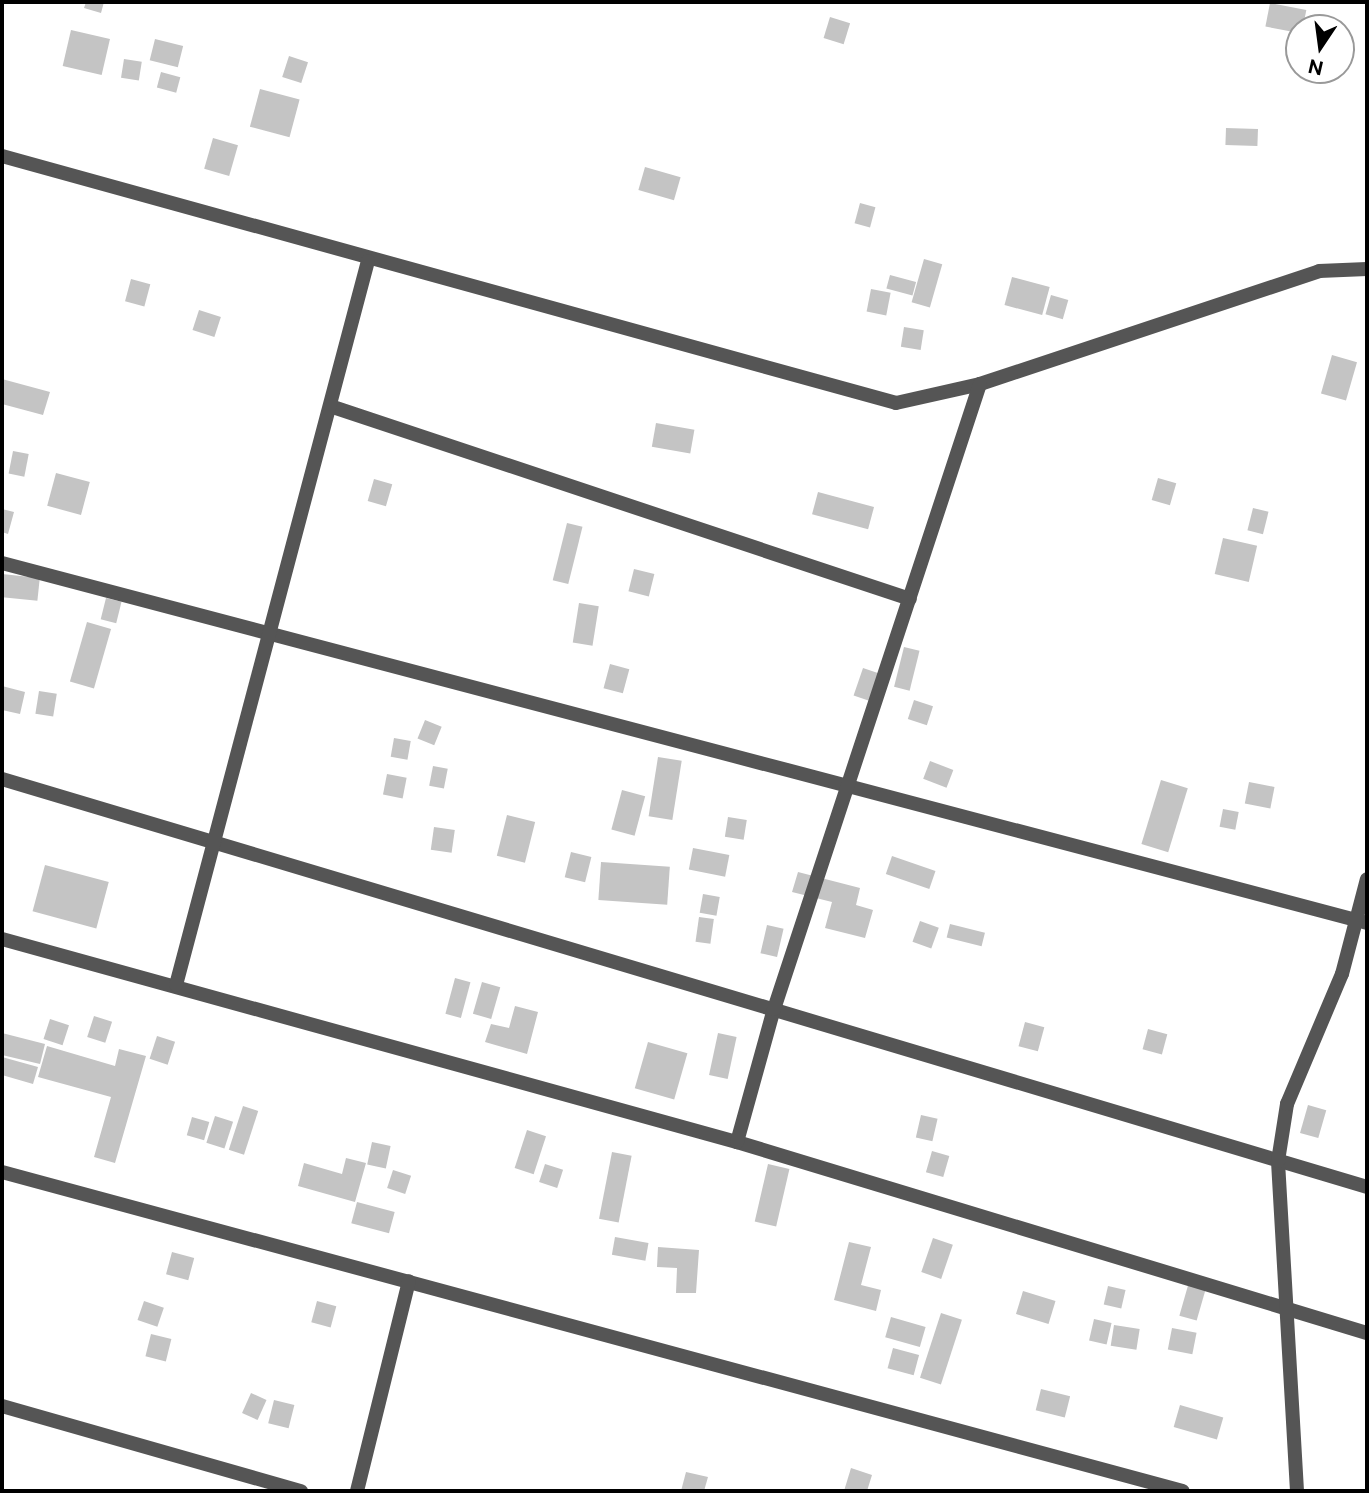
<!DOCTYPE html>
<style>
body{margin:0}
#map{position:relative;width:1369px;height:1493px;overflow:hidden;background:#fff;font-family:"Public Sans",sans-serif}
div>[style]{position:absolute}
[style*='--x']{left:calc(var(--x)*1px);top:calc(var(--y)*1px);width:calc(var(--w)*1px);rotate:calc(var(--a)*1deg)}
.building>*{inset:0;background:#c4c4c4;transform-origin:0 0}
.minor>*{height:14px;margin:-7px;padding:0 7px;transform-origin:7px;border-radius:7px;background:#555}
span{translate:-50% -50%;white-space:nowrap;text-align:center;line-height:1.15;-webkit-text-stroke:6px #fff;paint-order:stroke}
.frame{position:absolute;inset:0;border:4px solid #000;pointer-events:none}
.north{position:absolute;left:1285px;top:14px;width:70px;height:70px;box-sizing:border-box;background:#fff;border:2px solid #999;border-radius:50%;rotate:193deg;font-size:19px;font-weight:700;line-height:28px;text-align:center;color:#000}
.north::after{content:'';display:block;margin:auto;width:24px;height:32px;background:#000;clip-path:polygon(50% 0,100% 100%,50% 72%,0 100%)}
</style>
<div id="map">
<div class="building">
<i style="clip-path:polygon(86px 2px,104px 2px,101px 13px,84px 8px)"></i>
<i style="left:1270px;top:3px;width:37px;height:24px;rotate:11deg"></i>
<i style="left:830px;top:17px;width:21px;height:22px;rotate:17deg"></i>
<i style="left:71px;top:30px;width:40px;height:37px;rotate:13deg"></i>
<i style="left:155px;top:39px;width:29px;height:22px;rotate:14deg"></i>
<i style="left:289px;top:56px;width:20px;height:22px;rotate:18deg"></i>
<i style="left:124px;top:59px;width:18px;height:19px;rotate:9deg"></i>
<i style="left:161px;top:72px;width:20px;height:16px;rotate:15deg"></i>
<i style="left:260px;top:89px;width:41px;height:39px;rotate:15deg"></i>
<i style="left:1226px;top:128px;width:32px;height:17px;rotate:2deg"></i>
<i style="left:213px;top:138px;width:26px;height:32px;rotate:16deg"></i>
<i style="left:645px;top:167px;width:37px;height:24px;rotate:16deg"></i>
<i style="left:860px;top:203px;width:16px;height:21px;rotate:15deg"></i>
<i style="left:924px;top:259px;width:19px;height:45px;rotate:16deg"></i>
<i style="left:890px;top:275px;width:27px;height:14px;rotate:15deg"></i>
<i style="left:1012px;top:277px;width:39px;height:29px;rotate:15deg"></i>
<i style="left:131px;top:279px;width:20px;height:23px;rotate:15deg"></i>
<i style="left:871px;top:289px;width:20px;height:23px;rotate:11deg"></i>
<i style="left:1051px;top:295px;width:18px;height:20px;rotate:16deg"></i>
<i style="left:199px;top:310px;width:23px;height:21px;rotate:18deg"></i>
<i style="left:904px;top:327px;width:20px;height:20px;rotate:9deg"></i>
<i style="left:1332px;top:355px;width:26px;height:40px;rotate:16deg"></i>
<i style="clip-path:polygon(2px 379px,50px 392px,43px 415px,2px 404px)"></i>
<i style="left:656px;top:423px;width:39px;height:24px;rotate:10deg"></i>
<i style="left:13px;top:451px;width:16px;height:23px;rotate:11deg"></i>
<i style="left:56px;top:473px;width:35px;height:34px;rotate:15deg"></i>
<i style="left:1158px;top:478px;width:19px;height:23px;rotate:16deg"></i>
<i style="left:374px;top:479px;width:19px;height:23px;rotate:16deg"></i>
<i style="left:818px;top:492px;width:58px;height:23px;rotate:15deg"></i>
<i style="left:1253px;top:508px;width:16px;height:23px;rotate:14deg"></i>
<i style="clip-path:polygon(2px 509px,14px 512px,8px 534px,2px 532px)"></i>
<i style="left:567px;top:523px;width:16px;height:59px;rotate:14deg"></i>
<i style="left:1223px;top:538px;width:35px;height:37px;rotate:13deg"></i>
<i style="left:634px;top:569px;width:21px;height:23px;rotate:14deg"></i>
<i style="left:2px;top:574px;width:38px;height:23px;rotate:6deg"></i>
<i style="left:106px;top:598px;width:16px;height:22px;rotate:14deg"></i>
<i style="left:579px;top:603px;width:20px;height:40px;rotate:9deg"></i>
<i style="left:87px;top:622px;width:25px;height:62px;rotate:16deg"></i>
<i style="left:904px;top:647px;width:16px;height:41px;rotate:14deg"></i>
<i style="left:610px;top:664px;width:20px;height:25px;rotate:15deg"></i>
<i style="left:863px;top:668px;width:18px;height:29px;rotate:19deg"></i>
<i style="clip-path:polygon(2px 686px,25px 692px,20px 714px,2px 710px)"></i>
<i style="left:39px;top:691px;width:18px;height:23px;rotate:9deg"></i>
<i style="left:914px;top:700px;width:20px;height:20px;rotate:18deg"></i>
<i style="left:425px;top:720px;width:18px;height:20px;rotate:22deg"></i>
<i style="left:394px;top:738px;width:17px;height:19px;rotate:10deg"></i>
<i style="left:658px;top:757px;width:24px;height:60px;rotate:9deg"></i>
<i style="left:930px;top:761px;width:25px;height:19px;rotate:21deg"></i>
<i style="left:433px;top:766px;width:15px;height:20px;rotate:11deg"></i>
<i style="left:387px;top:774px;width:20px;height:21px;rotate:11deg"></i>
<i style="left:1161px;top:780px;width:28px;height:67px;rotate:17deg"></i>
<i style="left:1249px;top:782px;width:26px;height:22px;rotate:11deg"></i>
<i style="left:622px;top:790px;width:24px;height:41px;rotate:15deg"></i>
<i style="left:1223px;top:809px;width:16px;height:18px;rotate:11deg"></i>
<i style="left:507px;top:815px;width:29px;height:42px;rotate:14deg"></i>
<i style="left:728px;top:817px;width:19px;height:20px;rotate:9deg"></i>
<i style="left:434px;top:827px;width:21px;height:23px;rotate:8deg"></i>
<i style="left:693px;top:848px;width:37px;height:22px;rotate:11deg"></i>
<i style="left:571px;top:852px;width:21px;height:26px;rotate:14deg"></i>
<i style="left:892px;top:856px;width:46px;height:19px;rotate:19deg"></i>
<i style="left:601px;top:862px;width:69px;height:38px;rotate:4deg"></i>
<i style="left:45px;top:865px;width:66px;height:48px;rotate:15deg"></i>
<i style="clip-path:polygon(798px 872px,860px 888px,856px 905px,873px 910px,865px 938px,825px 928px,832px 902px,792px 892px)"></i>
<i style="left:703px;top:894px;width:17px;height:19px;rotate:10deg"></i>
<i style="left:699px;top:917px;width:15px;height:25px;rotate:8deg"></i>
<i style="left:920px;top:921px;width:20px;height:22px;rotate:20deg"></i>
<i style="left:950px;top:924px;width:36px;height:14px;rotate:14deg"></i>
<i style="left:767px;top:925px;width:17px;height:29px;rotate:13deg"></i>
<i style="left:455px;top:978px;width:16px;height:37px;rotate:15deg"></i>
<i style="left:482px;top:982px;width:19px;height:33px;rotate:16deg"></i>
<i style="clip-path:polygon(515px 1006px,538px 1012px,527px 1054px,485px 1042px,491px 1024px,509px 1028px)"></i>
<i style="left:94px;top:1016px;width:19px;height:22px;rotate:18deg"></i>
<i style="left:50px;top:1019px;width:20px;height:21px;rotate:18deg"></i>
<i style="left:1025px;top:1022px;width:20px;height:25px;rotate:15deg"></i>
<i style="left:1148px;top:1029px;width:20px;height:21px;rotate:15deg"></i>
<i style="clip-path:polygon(2px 1033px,45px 1044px,40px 1064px,2px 1055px)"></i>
<i style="left:718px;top:1033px;width:19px;height:43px;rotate:12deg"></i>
<i style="left:157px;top:1036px;width:19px;height:24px;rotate:18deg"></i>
<i style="left:648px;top:1042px;width:41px;height:48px;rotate:16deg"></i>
<i style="clip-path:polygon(47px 1046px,115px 1066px,119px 1049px,146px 1056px,115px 1163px,94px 1157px,111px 1097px,38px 1077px)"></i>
<i style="clip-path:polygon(2px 1057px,38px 1067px,33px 1084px,2px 1075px)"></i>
<i style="left:1308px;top:1105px;width:19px;height:29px;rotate:16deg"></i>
<i style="left:243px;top:1106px;width:16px;height:46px;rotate:18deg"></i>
<i style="left:921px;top:1115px;width:17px;height:23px;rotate:13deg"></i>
<i style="left:215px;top:1116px;width:19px;height:28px;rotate:18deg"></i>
<i style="left:192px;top:1117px;width:18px;height:19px;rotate:16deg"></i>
<i style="left:527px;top:1130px;width:20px;height:40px;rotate:18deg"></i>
<i style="left:372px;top:1142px;width:19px;height:23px;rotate:12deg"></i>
<i style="left:932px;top:1151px;width:18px;height:22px;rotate:16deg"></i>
<i style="left:612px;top:1152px;width:20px;height:68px;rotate:11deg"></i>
<i style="clip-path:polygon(346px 1158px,366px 1163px,355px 1202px,298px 1186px,304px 1163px,342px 1174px)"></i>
<i style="left:545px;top:1164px;width:19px;height:19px;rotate:18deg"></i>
<i style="left:768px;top:1164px;width:22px;height:59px;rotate:13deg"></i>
<i style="left:393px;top:1170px;width:19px;height:19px;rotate:18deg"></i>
<i style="left:357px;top:1202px;width:39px;height:22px;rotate:15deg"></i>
<i style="left:615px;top:1237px;width:34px;height:18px;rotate:10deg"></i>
<i style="left:933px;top:1238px;width:21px;height:36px;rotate:19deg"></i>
<i style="clip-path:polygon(849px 1242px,871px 1247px,861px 1285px,881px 1290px,876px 1311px,834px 1300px)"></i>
<i style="clip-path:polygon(658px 1247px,699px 1250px,696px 1293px,676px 1293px,677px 1268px,657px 1267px)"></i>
<i style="left:172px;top:1252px;width:23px;height:23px;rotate:15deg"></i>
<i style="left:1189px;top:1282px;width:18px;height:35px;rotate:16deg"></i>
<i style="left:1108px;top:1286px;width:18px;height:19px;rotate:13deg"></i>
<i style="left:1023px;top:1291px;width:34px;height:24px;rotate:17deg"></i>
<i style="left:144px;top:1301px;width:21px;height:20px;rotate:19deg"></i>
<i style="left:317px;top:1301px;width:20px;height:22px;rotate:15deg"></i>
<i style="left:941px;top:1313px;width:22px;height:68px;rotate:18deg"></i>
<i style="left:891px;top:1317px;width:36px;height:21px;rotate:16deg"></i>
<i style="left:1094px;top:1319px;width:18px;height:22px;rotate:13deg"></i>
<i style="left:1114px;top:1325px;width:26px;height:21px;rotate:9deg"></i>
<i style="left:1172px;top:1328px;width:25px;height:22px;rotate:11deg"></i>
<i style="left:151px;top:1334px;width:21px;height:23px;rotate:14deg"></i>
<i style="left:893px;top:1348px;width:27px;height:21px;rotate:15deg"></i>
<i style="left:1041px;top:1389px;width:30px;height:22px;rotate:14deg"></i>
<i style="left:251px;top:1393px;width:17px;height:22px;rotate:24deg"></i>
<i style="left:274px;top:1400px;width:21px;height:24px;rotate:14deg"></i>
<i style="left:1180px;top:1405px;width:45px;height:23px;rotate:16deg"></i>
<i style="clip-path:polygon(851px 1468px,872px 1475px,867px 1491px,844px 1491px)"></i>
<i style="clip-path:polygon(686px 1472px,708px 1477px,704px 1491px,681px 1491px)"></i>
</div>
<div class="minor">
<i style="--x:2;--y:156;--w:927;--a:15.44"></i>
<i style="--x:896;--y:403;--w:86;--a:-12.7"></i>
<i style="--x:980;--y:384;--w:357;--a:-18.4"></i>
<i style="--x:1319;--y:271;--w:48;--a:-2.4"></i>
<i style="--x:330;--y:406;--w:611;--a:18.41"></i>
<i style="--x:2;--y:563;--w:1412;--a:14.77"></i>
<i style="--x:2;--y:779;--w:1425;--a:16.64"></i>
<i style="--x:2;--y:939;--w:763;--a:15.44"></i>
<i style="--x:737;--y:1142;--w:658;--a:16.87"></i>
<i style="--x:176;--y:985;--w:749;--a:-75.15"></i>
<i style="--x:737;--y:1142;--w:138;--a:-74.5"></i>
<i style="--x:774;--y:1009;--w:658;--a:-71.76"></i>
<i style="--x:2;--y:1172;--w:1223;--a:15.12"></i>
<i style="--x:2;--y:1406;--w:311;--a:15.9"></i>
<i style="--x:357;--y:1491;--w:216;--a:-76.1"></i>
<i style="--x:1297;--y:1491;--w:331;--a:-93.3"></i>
<i style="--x:1278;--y:1161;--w:58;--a:-81"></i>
<i style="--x:1287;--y:1104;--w:141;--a:-67.1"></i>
<i style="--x:1342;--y:974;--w:98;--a:-75.3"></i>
</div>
<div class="frame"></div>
<div class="north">N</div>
</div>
